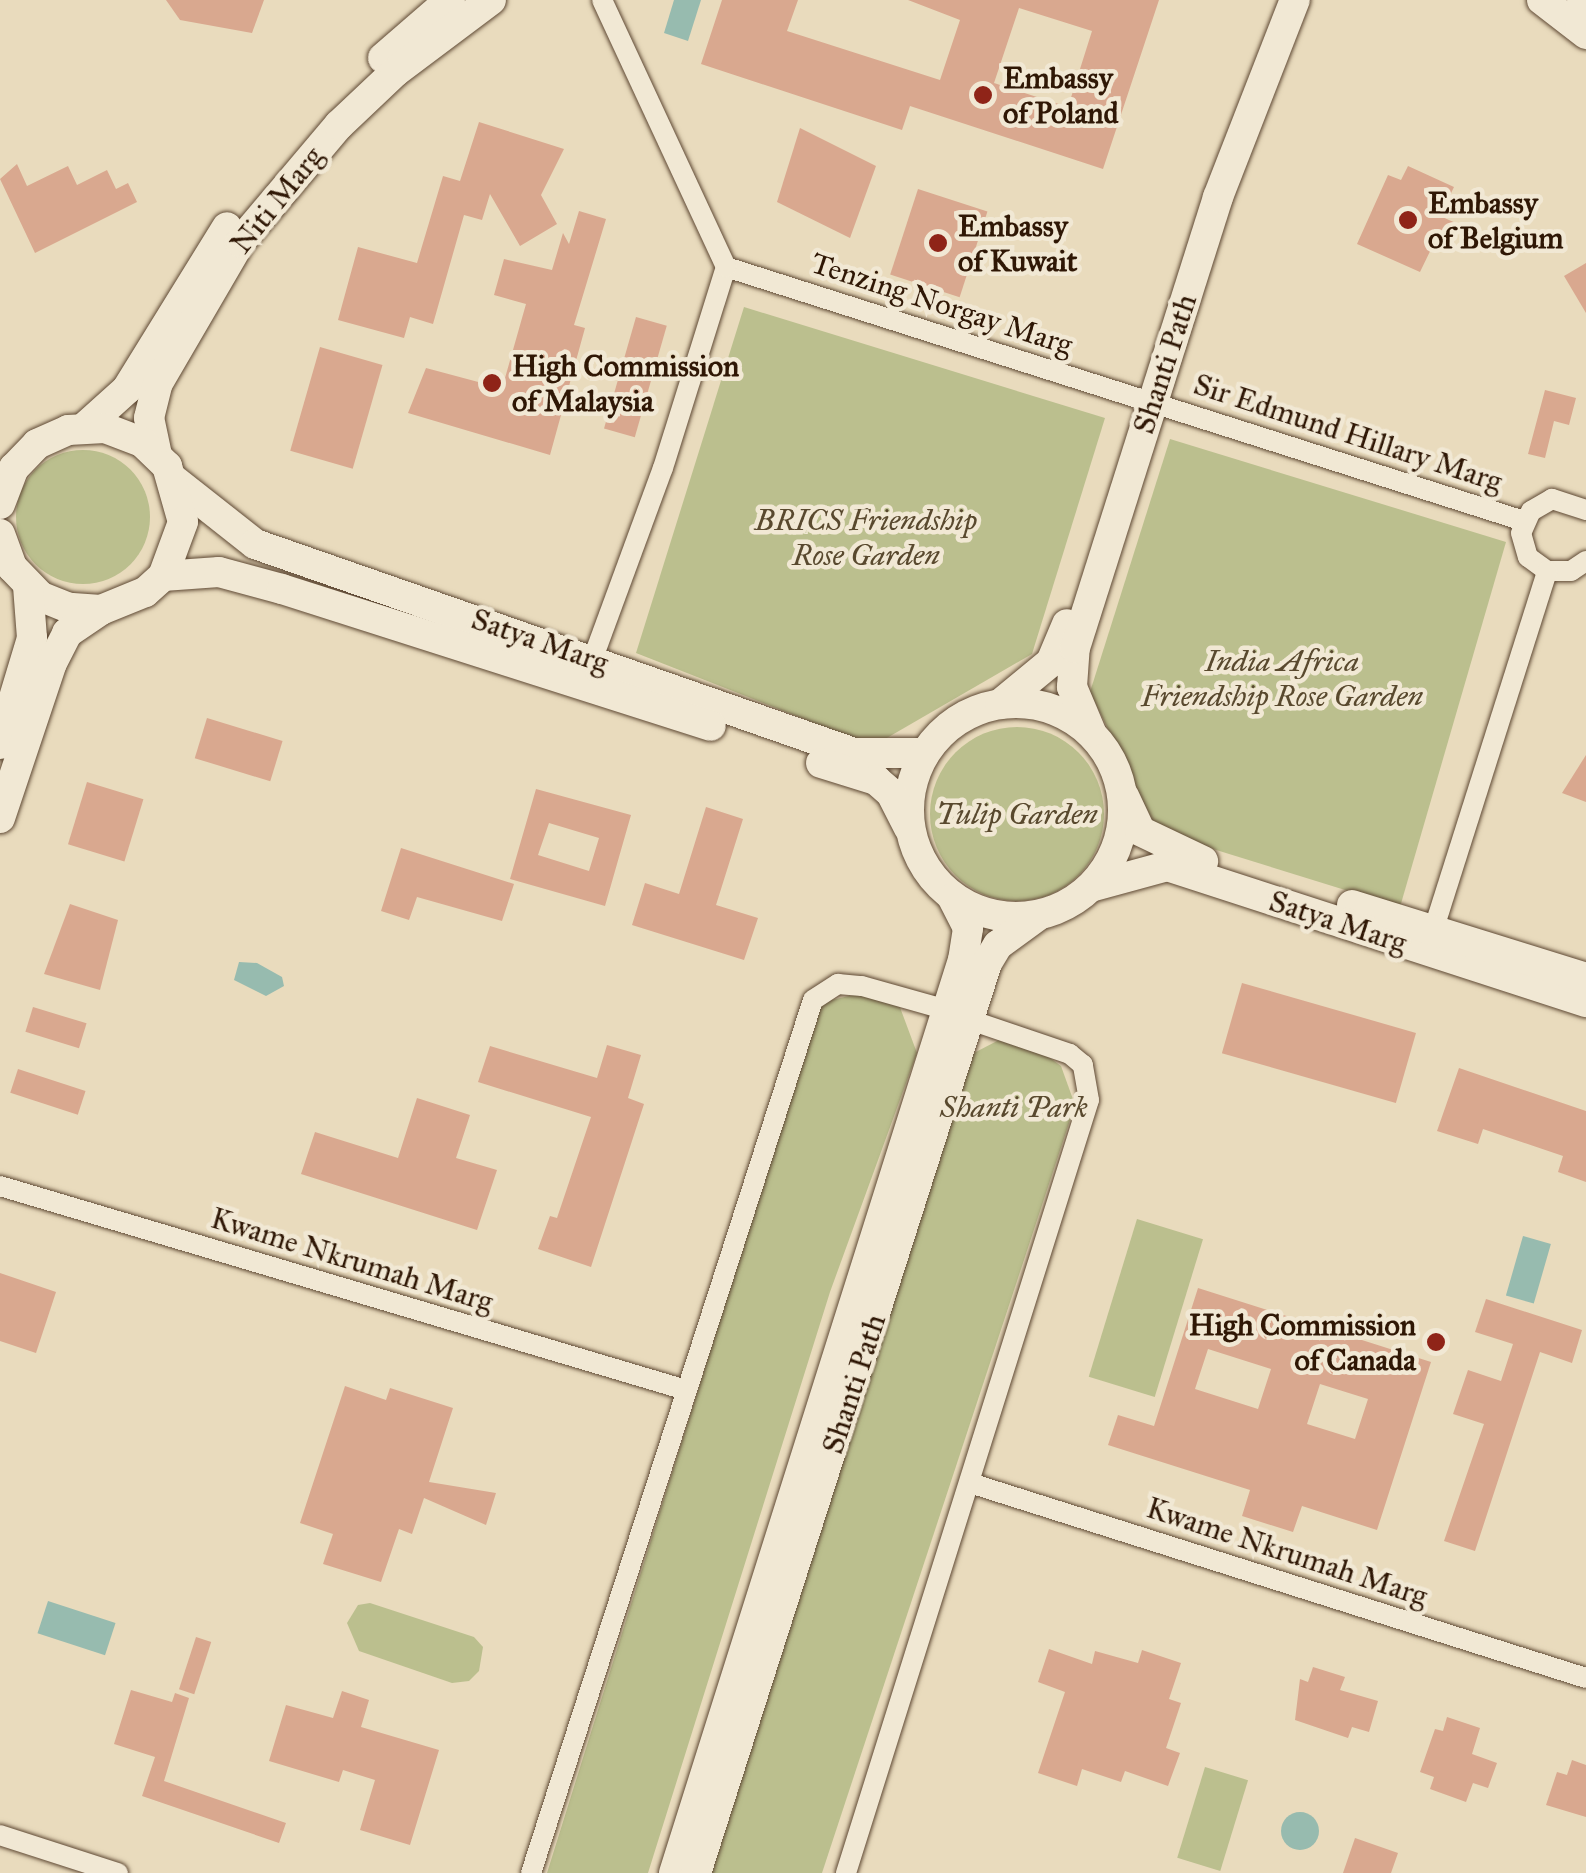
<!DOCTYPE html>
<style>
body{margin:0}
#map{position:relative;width:1586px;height:1873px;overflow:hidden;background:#e9dbbd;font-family:"IM FELL Great Primer",serif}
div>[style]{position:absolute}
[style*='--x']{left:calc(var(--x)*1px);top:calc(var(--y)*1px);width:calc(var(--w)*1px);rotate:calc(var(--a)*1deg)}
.green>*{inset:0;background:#bbbf8e;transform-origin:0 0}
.round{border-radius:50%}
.water>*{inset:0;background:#97bbaf;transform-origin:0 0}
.building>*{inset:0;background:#d9a88f;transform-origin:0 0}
.roads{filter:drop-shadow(0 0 2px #5e4833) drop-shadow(0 0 2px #5e4833)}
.street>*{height:20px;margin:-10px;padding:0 10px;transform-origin:10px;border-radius:10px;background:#f1e8d4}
.secondary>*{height:30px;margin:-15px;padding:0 15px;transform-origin:15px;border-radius:15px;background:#f1e8d4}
.secondary>.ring{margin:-15px;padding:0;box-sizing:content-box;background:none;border:30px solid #f1e8d4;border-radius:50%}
.dots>*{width:28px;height:28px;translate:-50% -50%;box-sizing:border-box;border:5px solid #f1e8d4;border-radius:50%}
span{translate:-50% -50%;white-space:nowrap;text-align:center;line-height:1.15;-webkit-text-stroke:9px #f1e8d4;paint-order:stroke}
.poi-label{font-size:30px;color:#2f1705;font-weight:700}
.left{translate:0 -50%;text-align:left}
.right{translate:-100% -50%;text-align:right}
.street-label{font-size:30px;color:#2f1705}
.park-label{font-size:30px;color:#59492e;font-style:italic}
</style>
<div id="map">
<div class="green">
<i style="clip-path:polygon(744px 307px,1105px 418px,1032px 654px,873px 746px,636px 653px)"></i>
<i style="clip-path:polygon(1170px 439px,1506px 542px,1400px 907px,1158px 832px,1090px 692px)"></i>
<i class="round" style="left:16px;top:450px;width:134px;height:134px"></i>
<i class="round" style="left:930px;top:727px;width:174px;height:174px"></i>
<i style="clip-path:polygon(870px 991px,898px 1002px,917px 1053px,830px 1292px,648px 1873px,547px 1873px,819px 1003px)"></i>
<i style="clip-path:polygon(999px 1040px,1028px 1042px,1061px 1066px,1075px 1105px,822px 1873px,709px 1873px,970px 1055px)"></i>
<i style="left:1137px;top:1219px;width:69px;height:165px;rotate:17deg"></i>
<i style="clip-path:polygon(370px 1603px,474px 1637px,483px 1647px,479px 1671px,469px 1681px,452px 1683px,359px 1651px,347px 1623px,358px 1605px)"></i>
<i style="left:1205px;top:1767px;width:45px;height:95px;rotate:17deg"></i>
</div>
<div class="water">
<i style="clip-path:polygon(674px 0,701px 0,688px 41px,664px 33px)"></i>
<i style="clip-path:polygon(239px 962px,257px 963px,282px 977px,284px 986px,266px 996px,234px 980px)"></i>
<i style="left:1523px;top:1236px;width:29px;height:62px;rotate:16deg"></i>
<i style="left:48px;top:1601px;width:71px;height:34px;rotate:18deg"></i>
<i class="round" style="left:1281px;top:1812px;width:38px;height:38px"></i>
</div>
<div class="building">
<i style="clip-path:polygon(166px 0,264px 0,252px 33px,180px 20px)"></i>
<i style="clip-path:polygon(evenodd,722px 0,798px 0,787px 31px,940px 80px,960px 20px,908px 0,1159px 0,1103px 169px,910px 106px,902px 130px,701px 64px,722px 0,1019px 8px,1092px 31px,1068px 107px,994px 83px,1019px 8px)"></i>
<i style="clip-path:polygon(479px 122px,564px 149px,541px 195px,557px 224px,520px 246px,490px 194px,482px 220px,464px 215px,433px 324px,410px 317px,404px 338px,338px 320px,358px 247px,417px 263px,443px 176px,460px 181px)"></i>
<i style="clip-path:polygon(800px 128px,876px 166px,850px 238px,777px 202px)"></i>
<i style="clip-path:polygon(17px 164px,27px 186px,68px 166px,77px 185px,107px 170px,116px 189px,128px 183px,137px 202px,35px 253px,0 179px)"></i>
<i style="clip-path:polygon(1408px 166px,1454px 187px,1440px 216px,1458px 224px,1449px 244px,1436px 239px,1420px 272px,1357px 244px,1388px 175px,1401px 180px)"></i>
<i style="left:918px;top:189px;width:73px;height:90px;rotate:18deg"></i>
<i style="clip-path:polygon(579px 211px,606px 219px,574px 325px,585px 328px,550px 455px,408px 413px,426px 368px,482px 383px,486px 373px,505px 378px,526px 304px,494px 295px,504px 259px,552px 270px,563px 233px,569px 244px)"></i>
<i style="clip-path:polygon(1586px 263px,1586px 313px,1564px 276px)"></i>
<i style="left:636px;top:317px;width:32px;height:116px;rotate:16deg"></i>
<i style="left:320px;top:347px;width:65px;height:108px;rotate:16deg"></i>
<i style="clip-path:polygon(1545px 390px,1576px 398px,1569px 425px,1554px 421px,1545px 458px,1528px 454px)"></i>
<i style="left:207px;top:718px;width:79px;height:42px;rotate:17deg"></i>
<i style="clip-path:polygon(1586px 755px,1586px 802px,1562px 793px)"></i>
<i style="left:87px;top:782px;width:59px;height:65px;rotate:17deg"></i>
<i style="clip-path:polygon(evenodd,536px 789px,631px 815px,605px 906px,510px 879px,536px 789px,549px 823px,599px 838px,589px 871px,538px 855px,549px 823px)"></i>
<i style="clip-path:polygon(706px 807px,743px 819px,716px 905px,758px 918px,744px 960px,632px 925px,645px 883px,679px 894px)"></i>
<i style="clip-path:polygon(401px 848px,514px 884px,502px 921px,417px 897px,409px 920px,381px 911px)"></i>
<i style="clip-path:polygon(70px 904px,118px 920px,100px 990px,44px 974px)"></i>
<i style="left:1242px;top:983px;width:181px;height:73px;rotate:16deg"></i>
<i style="left:33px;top:1007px;width:56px;height:26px;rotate:17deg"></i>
<i style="clip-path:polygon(607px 1045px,641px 1055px,628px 1098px,644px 1104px,591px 1267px,538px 1249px,550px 1216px,557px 1218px,591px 1117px,478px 1082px,490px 1046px,597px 1078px)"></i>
<i style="clip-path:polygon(1459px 1068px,1586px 1111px,1586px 1182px,1558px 1172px,1563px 1156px,1483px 1129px,1478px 1144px,1437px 1131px)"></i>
<i style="left:18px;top:1069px;width:71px;height:25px;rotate:18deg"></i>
<i style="clip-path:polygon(417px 1098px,470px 1115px,456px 1158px,497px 1170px,477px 1230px,301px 1174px,315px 1132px,398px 1158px)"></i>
<i style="clip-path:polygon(0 1273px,56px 1292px,36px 1353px,0 1341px)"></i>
<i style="clip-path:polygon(evenodd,1198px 1288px,1431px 1362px,1377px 1530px,1302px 1506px,1293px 1532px,1242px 1516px,1250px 1490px,1108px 1445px,1118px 1415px,1154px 1426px,1198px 1288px,1208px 1349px,1271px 1369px,1258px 1409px,1195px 1389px,1208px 1349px,1198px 1288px,1320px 1384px,1368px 1399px,1355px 1439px,1307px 1424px,1320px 1384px)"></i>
<i style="clip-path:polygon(1486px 1299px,1582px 1330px,1572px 1363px,1540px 1352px,1475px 1551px,1444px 1541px,1484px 1424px,1453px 1414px,1468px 1370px,1501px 1381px,1513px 1344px,1475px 1332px)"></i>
<i style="clip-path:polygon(345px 1386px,386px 1400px,390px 1388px,453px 1408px,429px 1482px,496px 1493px,486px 1525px,424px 1498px,412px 1534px,399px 1529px,381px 1582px,323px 1564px,333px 1534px,300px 1523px)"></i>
<i style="left:196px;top:1637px;width:16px;height:55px;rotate:18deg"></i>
<i style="clip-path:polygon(1049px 1649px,1092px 1664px,1095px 1651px,1138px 1663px,1142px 1650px,1181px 1663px,1169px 1699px,1181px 1703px,1166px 1748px,1180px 1753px,1168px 1786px,1125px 1771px,1121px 1782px,1082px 1769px,1077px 1786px,1038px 1773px,1065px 1692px,1038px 1682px)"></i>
<i style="clip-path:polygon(1313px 1667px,1345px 1677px,1340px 1690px,1378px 1701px,1369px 1732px,1352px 1727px,1348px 1738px,1295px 1720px,1300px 1679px,1308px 1682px)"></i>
<i style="clip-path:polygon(131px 1690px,172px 1702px,175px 1693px,189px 1698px,164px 1781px,286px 1823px,279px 1843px,142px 1796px,155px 1757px,114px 1744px)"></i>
<i style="clip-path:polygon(342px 1691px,369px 1700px,361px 1727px,439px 1750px,410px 1845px,360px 1830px,375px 1780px,343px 1770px,339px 1782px,269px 1761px,286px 1705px,333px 1718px)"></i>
<i style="clip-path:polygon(1447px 1717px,1480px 1728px,1472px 1754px,1497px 1763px,1488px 1788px,1473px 1783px,1466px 1802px,1430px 1789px,1434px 1777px,1420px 1772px,1435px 1729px,1443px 1731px)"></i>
<i style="clip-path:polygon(1572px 1760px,1586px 1765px,1586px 1817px,1546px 1805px,1557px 1772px,1567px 1775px)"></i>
<i style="clip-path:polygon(1355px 1838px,1398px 1853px,1391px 1873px,1343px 1873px)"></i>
</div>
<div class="roads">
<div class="street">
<i style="--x:726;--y:267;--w:837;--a:17.66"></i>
<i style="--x:1586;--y:510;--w:36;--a:-162"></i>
<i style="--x:1552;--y:499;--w:24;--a:150"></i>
<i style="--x:1531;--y:511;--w:24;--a:114"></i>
<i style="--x:1521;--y:533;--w:25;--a:74"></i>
<i style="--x:1528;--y:557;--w:24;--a:36"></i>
<i style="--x:1547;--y:571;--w:24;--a:0"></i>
<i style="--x:1571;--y:571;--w:18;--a:-34"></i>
<i style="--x:593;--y:658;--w:202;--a:-69.8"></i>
<i style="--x:663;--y:468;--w:211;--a:-72.6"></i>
<i style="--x:726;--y:267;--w:294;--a:-114.9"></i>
<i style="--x:1434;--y:928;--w:374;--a:-72.4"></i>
<i style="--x:0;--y:1186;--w:716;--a:16.56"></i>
<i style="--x:970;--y:1483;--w:646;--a:17.57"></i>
<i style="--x:0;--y:1835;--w:124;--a:17.9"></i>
<i style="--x:531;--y:1873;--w:917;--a:-72.1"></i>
<i style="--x:813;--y:1000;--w:30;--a:-33"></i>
<i style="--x:838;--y:984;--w:24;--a:5"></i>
<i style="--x:862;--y:986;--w:88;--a:15.8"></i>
<i style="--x:846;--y:1873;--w:810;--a:-72.55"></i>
<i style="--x:1089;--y:1100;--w:36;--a:-100"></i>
<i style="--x:1083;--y:1065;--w:17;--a:-140"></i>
<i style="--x:1070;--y:1054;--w:102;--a:-161.2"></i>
</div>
<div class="secondary">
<i style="--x:1542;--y:0;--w:56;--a:37.7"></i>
<i style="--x:1582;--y:0;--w:5;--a:37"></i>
<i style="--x:383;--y:58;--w:89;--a:-40.9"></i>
<i style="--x:85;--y:427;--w:57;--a:-42.1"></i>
<i style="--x:127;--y:389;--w:190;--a:-58.3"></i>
<i style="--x:157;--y:455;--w:38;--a:-102"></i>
<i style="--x:149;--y:418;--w:36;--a:-76"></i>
<i style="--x:158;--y:383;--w:163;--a:-59.8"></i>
<i style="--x:240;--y:242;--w:153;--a:-49.8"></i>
<i style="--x:339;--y:125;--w:77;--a:-43.4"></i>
<i style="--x:395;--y:72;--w:120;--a:-36.9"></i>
<i style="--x:174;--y:480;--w:103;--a:38.3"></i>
<i style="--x:255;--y:544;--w:634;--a:19.23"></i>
<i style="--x:854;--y:753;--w:71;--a:0"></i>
<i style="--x:0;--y:504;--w:39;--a:-69"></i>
<i style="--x:14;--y:468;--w:33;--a:-46"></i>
<i style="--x:37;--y:444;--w:34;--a:-24"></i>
<i style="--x:68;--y:430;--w:37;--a:-3"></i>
<i style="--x:105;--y:428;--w:40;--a:21"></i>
<i style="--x:142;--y:442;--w:35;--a:44"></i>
<i style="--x:167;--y:466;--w:58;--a:74.1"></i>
<i style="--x:183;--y:522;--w:58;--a:110.3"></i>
<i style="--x:163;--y:576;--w:24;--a:138"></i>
<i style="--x:145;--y:592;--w:48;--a:157.8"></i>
<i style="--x:101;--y:610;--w:32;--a:-176"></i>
<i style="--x:69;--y:608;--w:31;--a:-158"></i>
<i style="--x:40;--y:596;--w:40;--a:-134"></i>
<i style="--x:12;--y:567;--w:35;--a:-110"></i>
<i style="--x:163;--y:576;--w:56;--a:-4.1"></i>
<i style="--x:219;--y:572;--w:65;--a:15.1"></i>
<i style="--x:282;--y:589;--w:450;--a:17.7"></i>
<i class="ring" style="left:909px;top:703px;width:184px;height:184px"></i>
<i style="--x:1000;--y:704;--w:66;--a:-39.5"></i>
<i style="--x:1051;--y:662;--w:41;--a:-67.2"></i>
<i style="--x:1091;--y:732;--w:49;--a:-112.9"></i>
<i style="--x:1072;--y:687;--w:39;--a:-86"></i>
<i style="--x:1075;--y:648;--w:473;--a:-72.4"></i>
<i style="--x:1218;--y:197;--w:212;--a:-68.7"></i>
<i style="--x:0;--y:744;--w:111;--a:-73.2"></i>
<i style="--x:32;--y:638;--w:52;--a:-94.4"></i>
<i style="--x:821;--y:763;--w:58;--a:17.2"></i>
<i style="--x:876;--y:780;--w:20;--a:41"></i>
<i style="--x:891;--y:793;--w:39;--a:63"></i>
<i style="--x:1124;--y:796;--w:38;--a:65"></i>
<i style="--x:1140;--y:831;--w:70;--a:25.5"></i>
<i style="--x:0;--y:818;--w:163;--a:-71.5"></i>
<i style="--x:52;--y:663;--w:34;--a:-63"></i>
<i style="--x:67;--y:633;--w:41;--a:-34.1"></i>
<i style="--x:1094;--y:886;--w:76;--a:-15.3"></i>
<i style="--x:1167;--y:866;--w:441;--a:18"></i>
<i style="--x:1352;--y:905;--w:245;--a:17.3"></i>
<i style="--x:674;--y:1873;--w:958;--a:-72.44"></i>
<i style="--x:963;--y:960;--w:32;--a:-81"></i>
<i style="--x:968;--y:928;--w:34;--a:-117"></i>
<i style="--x:696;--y:1873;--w:955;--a:-72.27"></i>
<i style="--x:987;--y:963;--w:21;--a:-59"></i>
<i style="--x:998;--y:945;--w:51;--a:-36.2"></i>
</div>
</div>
<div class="dots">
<i style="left:983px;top:95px;background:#8f2418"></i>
<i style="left:1408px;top:220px;background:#8f2418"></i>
<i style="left:938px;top:243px;background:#8f2418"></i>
<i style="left:492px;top:383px;background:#8f2418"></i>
<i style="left:1436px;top:1342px;background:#8f2418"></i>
</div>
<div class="poi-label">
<span class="left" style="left:1003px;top:95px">Embassy<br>of Poland</span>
<span class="left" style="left:1428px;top:220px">Embassy<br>of Belgium</span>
<span class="left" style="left:958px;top:243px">Embassy<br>of Kuwait</span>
<span class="left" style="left:512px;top:383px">High Commission<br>of Malaysia</span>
<span class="right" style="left:1416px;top:1342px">High Commission<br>of Canada</span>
</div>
<div class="street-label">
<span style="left:277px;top:200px;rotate:-51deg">Niti Marg</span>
<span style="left:942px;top:304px;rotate:18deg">Tenzing Norgay Marg</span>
<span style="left:1165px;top:364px;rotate:-72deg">Shanti Path</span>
<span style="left:1348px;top:433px;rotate:18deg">Sir Edmund Hillary Marg</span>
<span style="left:540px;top:641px;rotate:19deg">Satya Marg</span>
<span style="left:1338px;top:922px;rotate:18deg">Satya Marg</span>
<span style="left:352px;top:1260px;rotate:17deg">Kwame Nkrumah Marg</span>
<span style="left:854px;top:1384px;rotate:-72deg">Shanti Path</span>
<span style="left:1287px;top:1552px;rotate:18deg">Kwame Nkrumah Marg</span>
</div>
<div class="park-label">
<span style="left:866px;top:537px">BRICS Friendship<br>Rose Garden</span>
<span style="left:1282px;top:678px">India Africa<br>Friendship Rose Garden</span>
<span style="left:1017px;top:814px">Tulip Garden</span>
<span style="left:1014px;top:1107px">Shanti Park</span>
</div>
</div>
